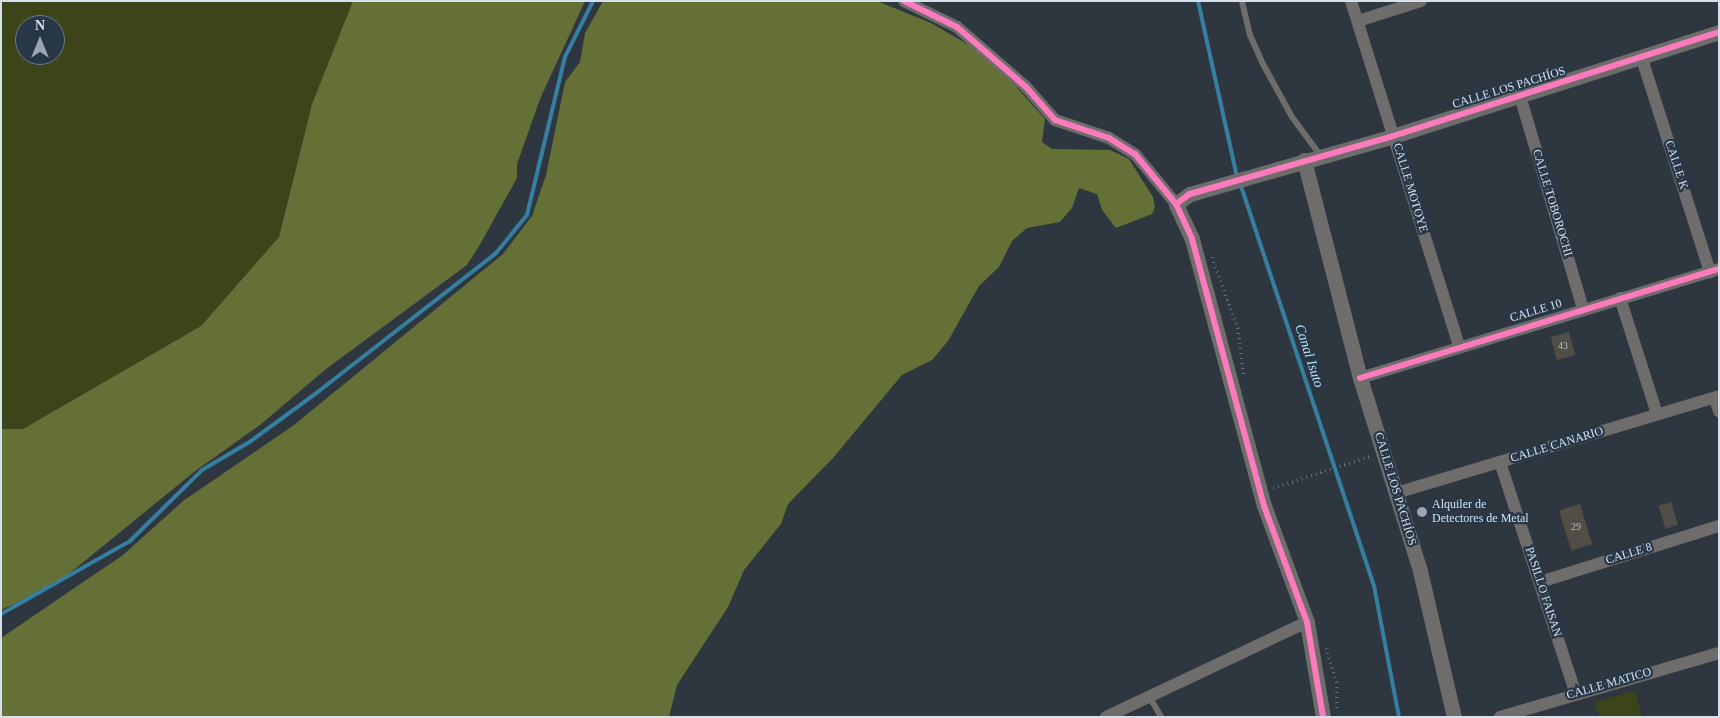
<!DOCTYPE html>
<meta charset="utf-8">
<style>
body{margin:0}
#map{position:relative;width:1720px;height:718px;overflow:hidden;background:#2e3740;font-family:"Times New Roman",serif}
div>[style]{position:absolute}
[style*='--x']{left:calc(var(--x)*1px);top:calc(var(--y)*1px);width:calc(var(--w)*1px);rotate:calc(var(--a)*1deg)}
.green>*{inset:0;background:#3c4419}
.forest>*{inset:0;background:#647036}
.stream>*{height:4px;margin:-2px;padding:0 2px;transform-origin:2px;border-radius:2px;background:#357fa0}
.building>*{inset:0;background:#514d47;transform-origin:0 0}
.path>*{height:2.5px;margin-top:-1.25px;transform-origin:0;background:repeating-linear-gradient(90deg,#6f7071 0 1px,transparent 0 5px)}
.service>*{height:6px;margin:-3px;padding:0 3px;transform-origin:3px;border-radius:3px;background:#6e6d6c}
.minor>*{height:12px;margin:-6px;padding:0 6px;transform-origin:6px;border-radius:6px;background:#6e6d6c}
.tertiary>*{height:15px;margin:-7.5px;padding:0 7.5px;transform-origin:7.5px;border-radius:7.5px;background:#6e6d6c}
.cycleway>*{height:6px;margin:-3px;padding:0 3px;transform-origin:3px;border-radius:3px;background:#fd7abc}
.dots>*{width:14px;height:14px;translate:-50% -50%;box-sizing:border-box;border:2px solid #273747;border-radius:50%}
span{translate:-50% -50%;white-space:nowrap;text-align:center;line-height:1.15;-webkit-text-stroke:4.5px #273747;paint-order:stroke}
.number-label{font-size:10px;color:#b5bbc2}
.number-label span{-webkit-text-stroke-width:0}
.street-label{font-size:12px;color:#d6e0eb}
.poi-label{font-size:12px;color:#d6e0eb}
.left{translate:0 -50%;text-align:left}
.water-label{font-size:14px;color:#b9e1f5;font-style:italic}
.frame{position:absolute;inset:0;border:2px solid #d6e0eb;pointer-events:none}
.north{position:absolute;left:15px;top:15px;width:50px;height:50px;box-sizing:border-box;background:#273747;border:1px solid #6d7b89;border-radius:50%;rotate:0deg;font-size:14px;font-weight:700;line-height:20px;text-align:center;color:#d6e0eb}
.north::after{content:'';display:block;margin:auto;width:18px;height:22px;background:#9ba5af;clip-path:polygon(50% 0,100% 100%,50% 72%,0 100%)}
</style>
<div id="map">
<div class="green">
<i style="clip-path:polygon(evenodd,1px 1px,353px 1px,312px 104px,279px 237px,201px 326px,23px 429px,1px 429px,1px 1px,25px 25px,55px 25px,55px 55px,25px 55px,25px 25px)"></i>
<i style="clip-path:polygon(1635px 691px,1642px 717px,1600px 717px,1594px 702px)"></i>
</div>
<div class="forest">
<i style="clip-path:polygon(353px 1px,585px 1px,540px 99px,517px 164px,517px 178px,478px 248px,467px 265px,326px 369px,260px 425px,194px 472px,54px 586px,1px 610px,1px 429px,23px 429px,201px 326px,279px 237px,312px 104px)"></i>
<i style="clip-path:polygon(603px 1px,877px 1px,931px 23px,974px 48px,1009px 79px,1045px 119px,1042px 142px,1052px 149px,1110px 150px,1129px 159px,1153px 197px,1155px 207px,1152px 214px,1116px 228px,1102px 210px,1097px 194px,1079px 188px,1072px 208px,1060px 222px,1027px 228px,1012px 241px,999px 267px,979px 286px,948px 341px,932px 360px,902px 375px,833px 458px,788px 504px,781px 524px,744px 570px,728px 607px,677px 685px,669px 717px,1px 717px,1px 638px,123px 555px,183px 501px,294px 425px,503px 254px,532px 216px,546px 175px,565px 82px,580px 62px,585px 33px)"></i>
</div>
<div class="stream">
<i style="--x:1198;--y:1;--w:180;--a:77.5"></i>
<i style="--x:1240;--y:183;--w:425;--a:71.6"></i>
<i style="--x:1374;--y:586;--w:133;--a:79.2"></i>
<i style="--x:1;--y:614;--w:148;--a:-29.5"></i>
<i style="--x:130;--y:541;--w:101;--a:-44.6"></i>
<i style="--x:202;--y:470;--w:57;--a:-30.6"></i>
<i style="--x:251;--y:441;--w:84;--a:-36.3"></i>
<i style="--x:319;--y:391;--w:224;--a:-37.9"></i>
<i style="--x:496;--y:253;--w:49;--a:-50.8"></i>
<i style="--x:527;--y:215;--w:163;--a:-76.5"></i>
<i style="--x:565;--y:57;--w:63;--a:-63.4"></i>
</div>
<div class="building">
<i style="left:1569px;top:332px;width:24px;height:19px;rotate:75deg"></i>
<i style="left:1671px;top:502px;width:24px;height:13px;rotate:73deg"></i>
<i style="left:1580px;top:504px;width:42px;height:22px;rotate:73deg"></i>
</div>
<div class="path">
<i style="--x:1212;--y:257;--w:76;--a:69.9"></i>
<i style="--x:1238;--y:328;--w:48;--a:82.9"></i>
<i style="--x:1273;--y:488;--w:102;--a:-18.3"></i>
<i style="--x:1326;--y:648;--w:36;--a:72"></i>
<i style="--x:1337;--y:682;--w:29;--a:90"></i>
</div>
<div class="service">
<i style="--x:1242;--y:1;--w:35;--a:77"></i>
<i style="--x:1250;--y:35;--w:32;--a:66"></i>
<i style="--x:1263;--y:64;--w:60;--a:61.3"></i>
<i style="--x:1292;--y:117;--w:47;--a:53.6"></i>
<i style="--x:1149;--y:696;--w:24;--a:60"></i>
</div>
<div class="minor">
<i style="--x:904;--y:1;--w:59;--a:26.1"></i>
<i style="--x:957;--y:27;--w:91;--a:41"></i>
<i style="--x:1026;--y:87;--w:44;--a:48.7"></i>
<i style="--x:1055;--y:120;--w:57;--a:18.4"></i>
<i style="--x:1109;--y:138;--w:31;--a:32"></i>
<i style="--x:1135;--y:154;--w:65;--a:50.6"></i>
<i style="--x:1351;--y:1;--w:362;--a:72.6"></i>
<i style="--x:1358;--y:21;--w:66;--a:-17.6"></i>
<i style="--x:1642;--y:59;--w:224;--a:72.3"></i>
<i style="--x:1520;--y:96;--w:222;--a:73.5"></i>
<i style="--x:1620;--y:298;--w:122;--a:72.3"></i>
<i style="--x:1360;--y:378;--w:375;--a:-16.9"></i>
<i style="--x:1715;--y:398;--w:14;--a:73"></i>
<i style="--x:1500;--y:462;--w:244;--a:71.9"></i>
<i style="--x:1396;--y:493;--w:337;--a:-16.7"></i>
<i style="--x:1540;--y:582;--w:188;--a:-17.4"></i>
<i style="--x:1106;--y:717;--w:222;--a:-25.3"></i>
<i style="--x:1500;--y:717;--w:228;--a:-16.3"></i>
</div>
<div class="tertiary">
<i style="--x:1304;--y:160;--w:225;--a:75.6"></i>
<i style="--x:1360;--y:378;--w:202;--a:72.7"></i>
<i style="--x:1420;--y:571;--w:150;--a:76.9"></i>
<i style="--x:1323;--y:717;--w:96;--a:-99.6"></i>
<i style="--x:1307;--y:622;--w:124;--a:-110.3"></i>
<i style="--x:1264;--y:506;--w:277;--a:-105.1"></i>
<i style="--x:1192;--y:239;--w:38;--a:-115"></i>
<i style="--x:1176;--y:204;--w:17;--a:-36"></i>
<i style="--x:1190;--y:194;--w:211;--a:-15.9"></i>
<i style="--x:1393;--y:136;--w:342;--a:-17.7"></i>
</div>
<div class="cycleway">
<i style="--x:904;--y:1;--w:59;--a:26.1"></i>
<i style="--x:957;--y:27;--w:91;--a:41"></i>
<i style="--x:1026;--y:87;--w:44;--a:48.7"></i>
<i style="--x:1055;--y:120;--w:57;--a:18.4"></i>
<i style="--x:1109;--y:138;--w:31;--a:32"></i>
<i style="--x:1135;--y:154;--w:65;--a:50.6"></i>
<i style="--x:1176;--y:204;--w:38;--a:65"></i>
<i style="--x:1192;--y:239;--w:277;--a:74.9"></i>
<i style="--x:1264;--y:506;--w:124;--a:69.7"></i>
<i style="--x:1307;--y:622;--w:96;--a:80.4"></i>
<i style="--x:1176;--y:204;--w:17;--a:-36"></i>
<i style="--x:1190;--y:194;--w:211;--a:-15.9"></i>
<i style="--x:1393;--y:136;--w:342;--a:-17.7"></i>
<i style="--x:1360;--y:378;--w:375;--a:-16.9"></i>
</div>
<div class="dots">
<i style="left:1422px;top:512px;background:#9ba5af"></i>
</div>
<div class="number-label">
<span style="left:1563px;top:346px">43</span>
<span style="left:1576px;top:527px">29</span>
</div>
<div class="street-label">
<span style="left:1509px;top:88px;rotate:-17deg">CALLE LOS PACHÍOS</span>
<span style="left:1676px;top:165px;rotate:72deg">CALLE K</span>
<span style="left:1410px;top:188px;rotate:73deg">CALLE MOTOYE</span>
<span style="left:1552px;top:203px;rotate:73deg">CALLE TOBOROCHI</span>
<span style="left:1536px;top:311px;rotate:-17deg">CALLE 10</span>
<span style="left:1557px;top:445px;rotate:-17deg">CALLE CANARIO</span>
<span style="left:1395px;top:489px;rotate:73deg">CALLE LOS PACHÍOS</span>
<span style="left:1629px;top:554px;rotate:-17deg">CALLE 8</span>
<span style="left:1543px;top:592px;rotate:72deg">PASILLO FAISAN</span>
<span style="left:1609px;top:684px;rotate:-16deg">CALLE MATICO</span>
</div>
<div class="poi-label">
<span class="left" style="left:1432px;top:512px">Alquiler de<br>Detectores de Metal</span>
</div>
<div class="water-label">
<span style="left:1309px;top:356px;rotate:72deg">Canal Isuto</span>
</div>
<div class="frame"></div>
<div class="north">N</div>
</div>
